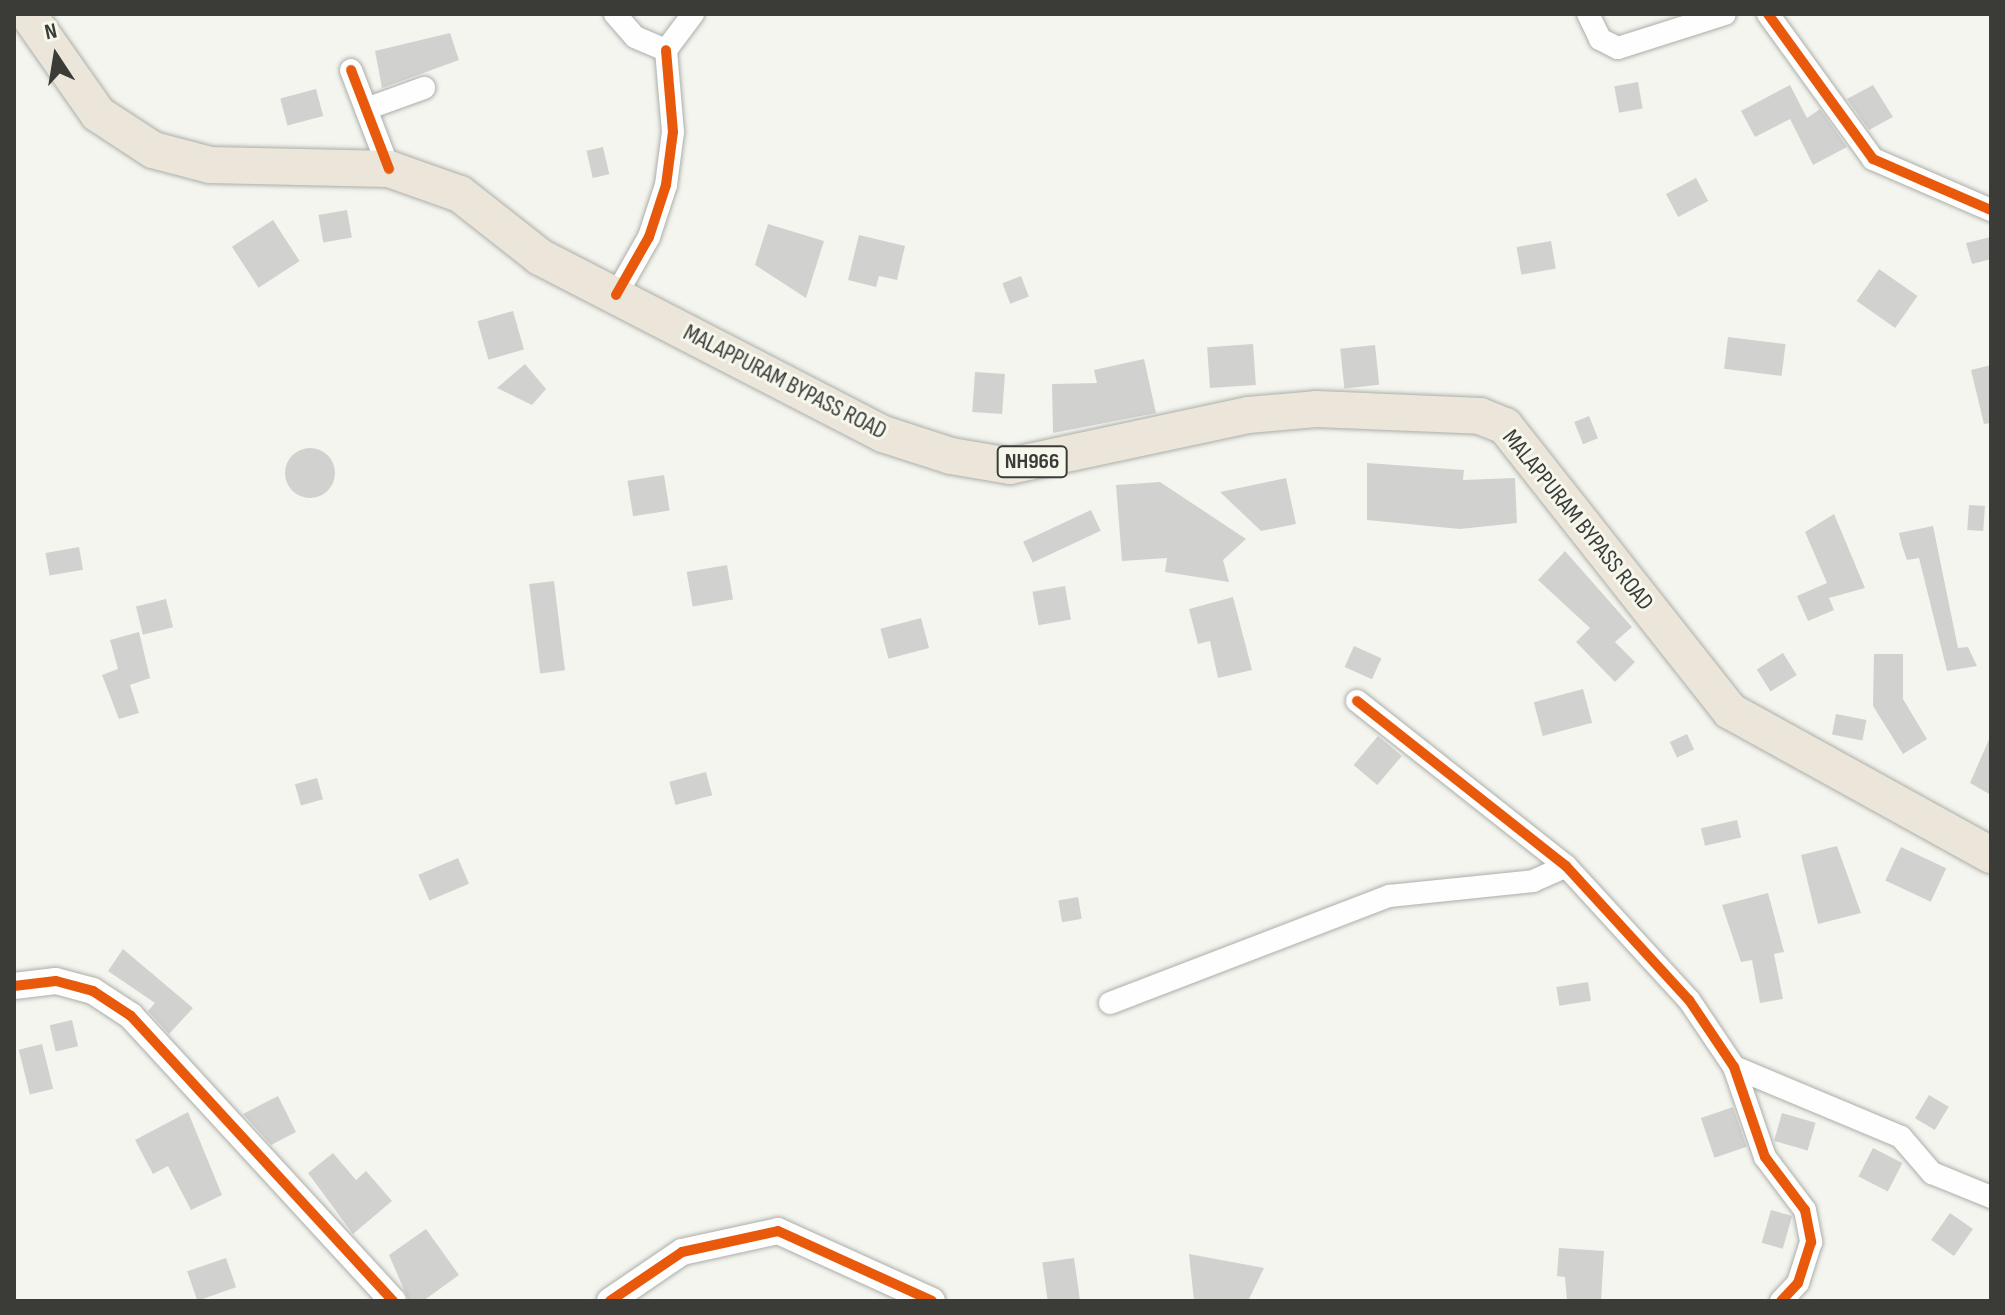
<!DOCTYPE html>
<style>
body{margin:0}
#map{position:relative;width:2005px;height:1315px;overflow:hidden;background:#f4f5ef;font-family:"Sofia Sans Condensed",sans-serif}
div>[style]{position:absolute}
[style*='--x']{left:calc(var(--x)*1px);top:calc(var(--y)*1px);width:calc(var(--w)*1px);rotate:calc(var(--a)*1deg)}
.building>*{inset:0;background:#d1d2cf;transform-origin:0 0}
.round{border-radius:50%}
.roads{filter:drop-shadow(0 0 2px #acaea9) drop-shadow(0 0 2px #acaea9)}
.minor>*{height:22px;margin:-11px;padding:0 11px;transform-origin:11px;border-radius:11px;background:#fdfefd}
.tertiary>*{height:26px;margin:-13px;padding:0 13px;transform-origin:13px;border-radius:13px;background:#fdfefd}
.trunk>*{height:36px;margin:-18px;padding:0 18px;transform-origin:18px;border-radius:18px;background:#ebe6d9}
.cycleway>*{height:10px;margin:-5px;padding:0 5px;transform-origin:5px;border-radius:5px;background:#e8590c}
span{translate:-50% -50%;white-space:nowrap;text-align:center;line-height:1.15;-webkit-text-stroke:6px #f6f7ed;paint-order:stroke}
.shield-label span{padding:2px 6px;background:#f6f7ed;border:2px solid;border-radius:6px;-webkit-text-stroke-width:0}
.shield-label{font-size:22px;color:#3b3c38;font-weight:700}
.street-label{font-size:24px;color:#3b3c38}
.frame{position:absolute;inset:0;border:16px solid #3b3c38;pointer-events:none}
.north{position:absolute;left:16px;top:16px;width:80px;height:80px;-webkit-text-stroke:6px #f6f7ed;paint-order:stroke;rotate:348deg;font-size:22px;font-weight:700;line-height:32px;text-align:center;color:#3b3c38}
.north::after{content:'';display:block;margin:auto;width:28px;height:36px;background:#3b3c38;clip-path:polygon(50% 0,100% 100%,50% 72%,0 100%)}
</style>
<div id="map">
<div class="building">
<i style="clip-path:polygon(450px 33px,459px 60px,382px 88px,375px 51px)"></i>
<i style="left:1638px;top:82px;width:27px;height:24px;rotate:80deg"></i>
<i style="clip-path:polygon(1790px 85px,1807px 118px,1820px 109px,1847px 147px,1813px 165px,1790px 119px,1755px 137px,1741px 111px)"></i>
<i style="clip-path:polygon(1873px 85px,1893px 117px,1869px 130px,1847px 99px)"></i>
<i style="left:316px;top:89px;width:28px;height:37px;rotate:75deg"></i>
<i style="left:603px;top:147px;width:28px;height:17px;rotate:77deg"></i>
<i style="left:1696px;top:178px;width:26px;height:34px;rotate:62deg"></i>
<i style="left:347px;top:210px;width:28px;height:29px;rotate:80deg"></i>
<i style="left:273px;top:220px;width:49px;height:49px;rotate:57deg"></i>
<i style="clip-path:polygon(768px 224px,824px 241px,806px 298px,755px 265px)"></i>
<i style="clip-path:polygon(859px 235px,905px 246px,897px 280px,879px 276px,876px 287px,848px 280px)"></i>
<i style="clip-path:polygon(1991px 237px,1991px 259px,1972px 264px,1966px 243px)"></i>
<i style="left:1551px;top:241px;width:28px;height:35px;rotate:80deg"></i>
<i style="left:1879px;top:269px;width:47px;height:39px;rotate:35deg"></i>
<i style="left:1021px;top:276px;width:22px;height:20px;rotate:69deg"></i>
<i style="left:513px;top:311px;width:40px;height:37px;rotate:74deg"></i>
<i style="left:1728px;top:337px;width:58px;height:32px;rotate:7deg"></i>
<i style="left:1253px;top:344px;width:41px;height:46px;rotate:86deg"></i>
<i style="left:1375px;top:345px;width:40px;height:35px;rotate:84deg"></i>
<i style="clip-path:polygon(1144px 359px,1156px 413px,1053px 433px,1052px 384px,1097px 383px,1094px 370px)"></i>
<i style="clip-path:polygon(525px 364px,546px 389px,532px 405px,497px 388px)"></i>
<i style="clip-path:polygon(1991px 365px,1991px 423px,1984px 424px,1971px 370px)"></i>
<i style="left:975px;top:372px;width:30px;height:40px;rotate:4deg"></i>
<i style="left:1589px;top:416px;width:24px;height:16px;rotate:68deg"></i>
<i class="round" style="left:285px;top:448px;width:50px;height:50px"></i>
<i style="clip-path:polygon(1367px 463px,1464px 470px,1463px 480px,1515px 478px,1517px 523px,1460px 529px,1367px 520px)"></i>
<i style="left:664px;top:475px;width:36px;height:37px;rotate:81deg"></i>
<i style="clip-path:polygon(1286px 478px,1296px 524px,1261px 531px,1220px 492px)"></i>
<i style="clip-path:polygon(1160px 482px,1246px 539px,1223px 560px,1229px 582px,1165px 572px,1167px 558px,1122px 561px,1116px 485px)"></i>
<i style="left:1969px;top:505px;width:16px;height:25px;rotate:4deg"></i>
<i style="left:1091px;top:510px;width:23px;height:75px;rotate:65deg"></i>
<i style="clip-path:polygon(1834px 514px,1865px 588px,1829px 598px,1834px 610px,1808px 621px,1797px 596px,1827px 583px,1805px 532px)"></i>
<i style="clip-path:polygon(1933px 526px,1958px 648px,1968px 647px,1977px 666px,1947px 671px,1919px 558px,1907px 560px,1902px 546px,1899px 533px)"></i>
<i style="left:79px;top:547px;width:23px;height:34px;rotate:80deg"></i>
<i style="clip-path:polygon(1565px 551px,1632px 627px,1615px 642px,1635px 662px,1615px 682px,1576px 642px,1590px 628px,1538px 580px)"></i>
<i style="left:727px;top:565px;width:35px;height:41px;rotate:80deg"></i>
<i style="left:554px;top:581px;width:90px;height:25px;rotate:83deg"></i>
<i style="left:1065px;top:586px;width:34px;height:33px;rotate:80deg"></i>
<i style="clip-path:polygon(1233px 597px,1252px 670px,1218px 678px,1210px 641px,1198px 644px,1189px 609px)"></i>
<i style="left:166px;top:599px;width:29px;height:31px;rotate:76deg"></i>
<i style="left:921px;top:618px;width:31px;height:42px;rotate:75deg"></i>
<i style="clip-path:polygon(139px 632px,150px 678px,130px 685px,139px 713px,119px 719px,102px 675px,118px 669px,110px 640px)"></i>
<i style="left:1354px;top:646px;width:30px;height:23px;rotate:24deg"></i>
<i style="left:1783px;top:653px;width:26px;height:31px;rotate:58deg"></i>
<i style="clip-path:polygon(1874px 654px,1903px 654px,1903px 699px,1927px 739px,1903px 754px,1873px 706px)"></i>
<i style="left:1583px;top:689px;width:35px;height:51px;rotate:75deg"></i>
<i style="left:1836px;top:714px;width:31px;height:21px;rotate:11deg"></i>
<i style="left:1687px;top:734px;width:17px;height:19px;rotate:65deg"></i>
<i style="clip-path:polygon(1991px 735px,1991px 795px,1970px 783px)"></i>
<i style="left:1378px;top:736px;width:31px;height:38px;rotate:40deg"></i>
<i style="left:706px;top:772px;width:24px;height:38px;rotate:75deg"></i>
<i style="left:317px;top:778px;width:22px;height:23px;rotate:74deg"></i>
<i style="left:1737px;top:820px;width:18px;height:37px;rotate:77deg"></i>
<i style="clip-path:polygon(1837px 846px,1861px 913px,1818px 924px,1801px 855px)"></i>
<i style="left:1901px;top:847px;width:50px;height:37px;rotate:25deg"></i>
<i style="left:458px;top:858px;width:28px;height:43px;rotate:67deg"></i>
<i style="clip-path:polygon(1768px 893px,1784px 952px,1774px 954px,1783px 999px,1760px 1003px,1752px 960px,1741px 962px,1722px 905px)"></i>
<i style="left:1078px;top:897px;width:22px;height:20px;rotate:80deg"></i>
<i style="clip-path:polygon(123px 949px,193px 1008px,169px 1034px,148px 1011px,155px 1003px,108px 971px)"></i>
<i style="left:1588px;top:982px;width:19px;height:32px;rotate:81deg"></i>
<i style="left:72px;top:1020px;width:27px;height:23px;rotate:77deg"></i>
<i style="left:42px;top:1044px;width:46px;height:24px;rotate:76deg"></i>
<i style="left:1929px;top:1095px;width:23px;height:27px;rotate:31deg"></i>
<i style="clip-path:polygon(278px 1096px,296px 1132px,271px 1145px,243px 1114px)"></i>
<i style="left:1733px;top:1107px;width:42px;height:34px;rotate:71deg"></i>
<i style="clip-path:polygon(188px 1112px,222px 1195px,191px 1210px,168px 1166px,153px 1174px,135px 1140px)"></i>
<i style="left:1782px;top:1113px;width:35px;height:29px;rotate:16deg"></i>
<i style="left:1873px;top:1148px;width:33px;height:32px;rotate:27deg"></i>
<i style="clip-path:polygon(333px 1153px,356px 1180px,366px 1171px,392px 1201px,353px 1234px,308px 1173px)"></i>
<i style="left:1771px;top:1210px;width:22px;height:34px;rotate:16deg"></i>
<i style="left:1950px;top:1213px;width:28px;height:33px;rotate:35deg"></i>
<i style="clip-path:polygon(426px 1229px,459px 1275px,423px 1301px,409px 1301px,389px 1255px)"></i>
<i style="clip-path:polygon(1559px 1248px,1604px 1251px,1601px 1301px,1567px 1301px,1565px 1277px,1557px 1276px)"></i>
<i style="clip-path:polygon(1189px 1254px,1264px 1268px,1248px 1301px,1194px 1301px)"></i>
<i style="left:226px;top:1258px;width:31px;height:41px;rotate:71deg"></i>
<i style="left:1074px;top:1258px;width:43px;height:32px;rotate:82deg"></i>
</div>
<div class="roads">
<div class="minor">
<i style="--x:615;--y:14;--w:30;--a:49"></i>
<i style="--x:635;--y:37;--w:34;--a:23"></i>
<i style="--x:666;--y:50;--w:45;--a:-53.1"></i>
<i style="--x:1588;--y:14;--w:28;--a:64"></i>
<i style="--x:1600;--y:39;--w:20;--a:27"></i>
<i style="--x:1618;--y:48;--w:112;--a:-17.6"></i>
<i style="--x:1768;--y:14;--w:179;--a:54.1"></i>
<i style="--x:1873;--y:159;--w:129;--a:23.4"></i>
<i style="--x:351;--y:70;--w:106;--a:69"></i>
<i style="--x:366;--y:109;--w:62;--a:-19.9"></i>
<i style="--x:616;--y:295;--w:67;--a:-60.4"></i>
<i style="--x:649;--y:237;--w:55;--a:-71.9"></i>
<i style="--x:666;--y:185;--w:53;--a:-82.5"></i>
<i style="--x:673;--y:132;--w:82;--a:-94.9"></i>
<i style="--x:1357;--y:701;--w:266;--a:38.3"></i>
<i style="--x:1566;--y:866;--w:182;--a:47.5"></i>
<i style="--x:1689;--y:1000;--w:81;--a:56.1"></i>
<i style="--x:1734;--y:1067;--w:95;--a:71"></i>
<i style="--x:1765;--y:1157;--w:66;--a:53"></i>
<i style="--x:1805;--y:1210;--w:33;--a:79"></i>
<i style="--x:1811;--y:1242;--w:43;--a:107.6"></i>
<i style="--x:1798;--y:1283;--w:25;--a:133"></i>
<i style="--x:1110;--y:1003;--w:299;--a:-21"></i>
<i style="--x:1389;--y:896;--w:145;--a:-5.9"></i>
<i style="--x:1533;--y:881;--w:36;--a:-24"></i>
<i style="--x:1734;--y:1067;--w:181;--a:22.7"></i>
<i style="--x:1901;--y:1137;--w:48;--a:49.3"></i>
<i style="--x:1932;--y:1173;--w:64;--a:22.1"></i>
</div>
<div class="tertiary">
<i style="--x:14;--y:986;--w:42;--a:-6.8"></i>
<i style="--x:56;--y:981;--w:38;--a:15"></i>
<i style="--x:93;--y:991;--w:45;--a:33.3"></i>
<i style="--x:131;--y:1016;--w:387;--a:47.4"></i>
<i style="--x:610;--y:1301;--w:87;--a:-34.2"></i>
<i style="--x:682;--y:1252;--w:98;--a:-12.3"></i>
<i style="--x:778;--y:1231;--w:169;--a:24.4"></i>
</div>
<div class="trunk">
<i style="--x:28;--y:14;--w:122;--a:55"></i>
<i style="--x:98;--y:114;--w:66;--a:33.2"></i>
<i style="--x:153;--y:150;--w:59;--a:14.7"></i>
<i style="--x:210;--y:165;--w:179;--a:1.3"></i>
<i style="--x:389;--y:169;--w:75;--a:19.4"></i>
<i style="--x:460;--y:194;--w:102;--a:38.2"></i>
<i style="--x:540;--y:257;--w:386;--a:27.3"></i>
<i style="--x:883;--y:434;--w:71;--a:17.9"></i>
<i style="--x:951;--y:456;--w:60;--a:9.6"></i>
<i style="--x:1010;--y:466;--w:243;--a:-12.1"></i>
<i style="--x:1248;--y:415;--w:68;--a:-5"></i>
<i style="--x:1316;--y:409;--w:164;--a:2.4"></i>
<i style="--x:1480;--y:416;--w:27;--a:22"></i>
<i style="--x:1505;--y:426;--w:363;--a:51.7"></i>
<i style="--x:1730;--y:711;--w:298;--a:28.9"></i>
</div>
</div>
<div class="cycleway">
<i style="--x:1768;--y:14;--w:179;--a:54.1"></i>
<i style="--x:1873;--y:159;--w:129;--a:23.4"></i>
<i style="--x:351;--y:70;--w:106;--a:69"></i>
<i style="--x:616;--y:295;--w:67;--a:-60.4"></i>
<i style="--x:649;--y:237;--w:55;--a:-71.9"></i>
<i style="--x:666;--y:185;--w:53;--a:-82.5"></i>
<i style="--x:673;--y:132;--w:82;--a:-94.9"></i>
<i style="--x:1357;--y:701;--w:266;--a:38.3"></i>
<i style="--x:1566;--y:866;--w:182;--a:47.5"></i>
<i style="--x:1689;--y:1000;--w:81;--a:56.1"></i>
<i style="--x:1734;--y:1067;--w:95;--a:71"></i>
<i style="--x:1765;--y:1157;--w:66;--a:53"></i>
<i style="--x:1805;--y:1210;--w:33;--a:79"></i>
<i style="--x:1811;--y:1242;--w:43;--a:107.6"></i>
<i style="--x:1798;--y:1283;--w:25;--a:133"></i>
<i style="--x:14;--y:986;--w:42;--a:-6.8"></i>
<i style="--x:56;--y:981;--w:38;--a:15"></i>
<i style="--x:93;--y:991;--w:45;--a:33.3"></i>
<i style="--x:131;--y:1016;--w:387;--a:47.4"></i>
<i style="--x:610;--y:1301;--w:87;--a:-34.2"></i>
<i style="--x:682;--y:1252;--w:98;--a:-12.3"></i>
<i style="--x:778;--y:1231;--w:169;--a:24.4"></i>
</div>
<div class="shield-label">
<span style="left:1032px;top:462px">NH966</span>
</div>
<div class="street-label">
<span style="left:785px;top:382px;rotate:27deg">MALAPPURAM BYPASS ROAD</span>
<span style="left:1578px;top:520px;rotate:51deg">MALAPPURAM BYPASS ROAD</span>
</div>
<div class="frame"></div>
<div class="north">N</div>
</div>
